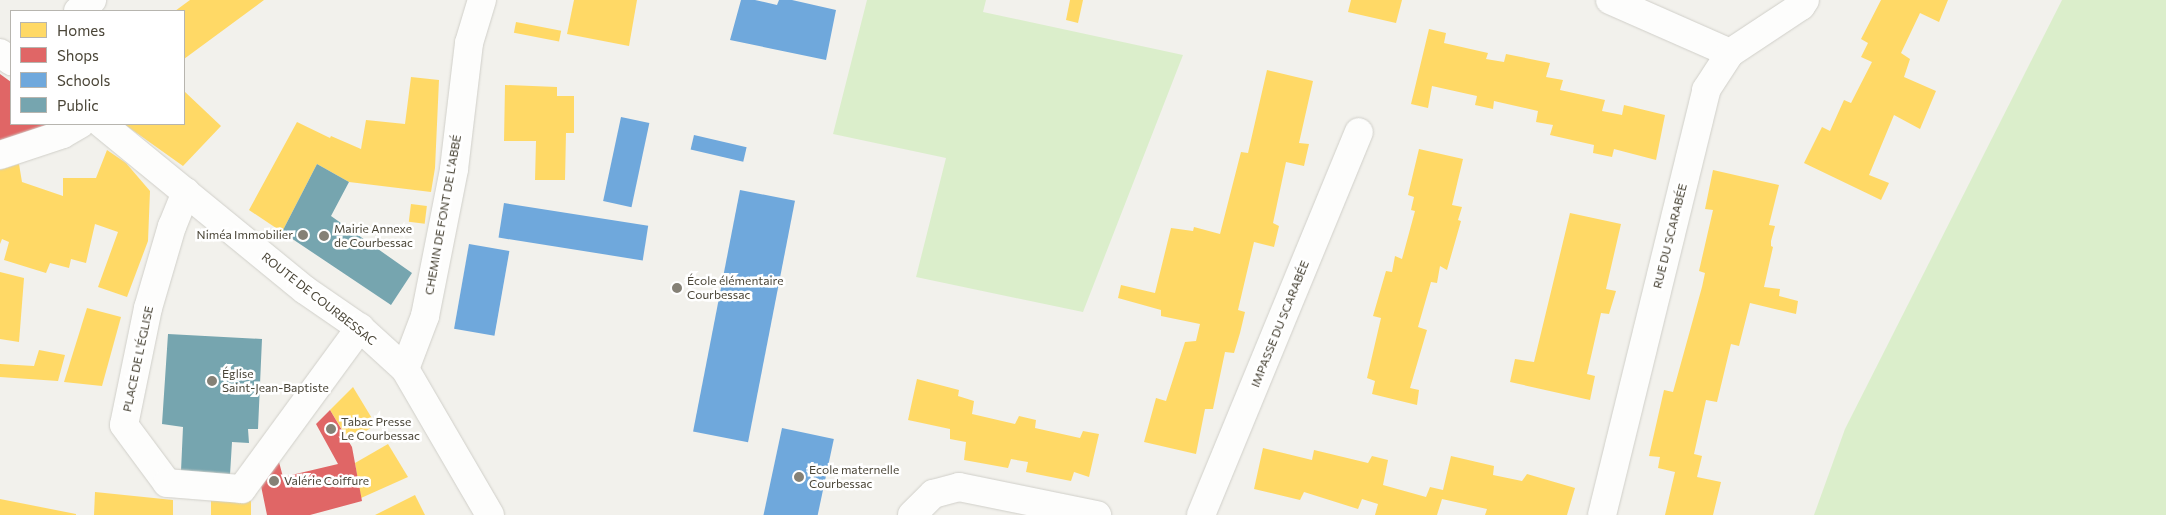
<!DOCTYPE html>
<meta charset="utf-8">
<style>
body{margin:0}
#map{position:relative;width:2166px;height:515px;overflow:hidden;background:#f2f1ec;font-family:Commissioner,sans-serif}
div>[style]{position:absolute}
[style*='--x']{left:calc(var(--x)*1px);top:calc(var(--y)*1px);width:calc(var(--w)*1px);rotate:calc(var(--a)*1deg)}
.green>*{inset:0;background:#dbeecb}
.homes>*{inset:0;background:#ffd966;transform-origin:0 0}
.shops>*{inset:0;background:#e06666}
.schools>*{inset:0;background:#6fa8dc;transform-origin:0 0}
.public>*{inset:0;background:#76a5af}
.roads{filter:drop-shadow(0 0 1px #d0cfc9) drop-shadow(0 0 1px #d0cfc9)}
.minor>*{height:28px;margin:-14px;padding:0 14px;transform-origin:14px;border-radius:14px;background:#fdfdfc}
.dots>*{width:14px;height:14px;translate:-50% -50%;box-sizing:border-box;border:2px solid #fff;border-radius:50%}
span{translate:-50% -50%;white-space:nowrap;text-align:center;line-height:1.15;-webkit-text-stroke:5px #fff;paint-order:stroke}
.street-label{font-size:12px;color:#4a4537}
.poi-label{font-size:12px;color:#4a4537}
.left{translate:0 -50%;text-align:left}
.right{translate:-100% -50%;text-align:right}
.legend{position:absolute;left:10px;top:10px;width:175px;height:115px;box-sizing:border-box;background:#fff;border:1px solid #b7b5af;margin:0;padding:6px 9px;list-style:none;font-size:15px;color:#4a4537}
.legend li{display:flex;align-items:center;gap:10px;height:25px}
.legend b{width:25px;border:1px solid #b7b5af}
</style>
<div id="map">
<div class="green">
<i style="clip-path:polygon(867px 0,986px 0,983px 12px,1183px 55px,1083px 312px,916px 277px,946px 158px,833px 134px)"></i>
<i style="clip-path:polygon(2062px 0,2166px 0,2166px 515px,1814px 515px,1845px 429px)"></i>
</div>
<div class="homes">
<i style="clip-path:polygon(190px 0,264px 0,184px 59px,184px 11px,175px 11px)"></i>
<i style="clip-path:polygon(574px 0,637px 0,629px 46px,567px 34px)"></i>
<i style="clip-path:polygon(1070px 0,1083px 0,1078px 23px,1066px 20px)"></i>
<i style="clip-path:polygon(1351px 0,1402px 0,1396px 23px,1348px 12px)"></i>
<i style="clip-path:polygon(1881px 0,1948px 0,1939px 22px,1920px 13px,1901px 53px,1910px 59px,1904px 77px,1936px 91px,1920px 129px,1894px 115px,1869px 175px,1889px 183px,1881px 200px,1804px 163px,1822px 127px,1830px 131px,1844px 100px,1851px 103px,1872px 62px,1861px 57px,1868px 43px,1861px 39px)"></i>
<i style="left:516px;top:22px;width:46px;height:11px;rotate:11deg"></i>
<i style="clip-path:polygon(1429px 29px,1446px 33px,1444px 43px,1488px 53px,1486px 59px,1504px 62px,1506px 54px,1550px 63px,1546px 77px,1563px 80px,1560px 90px,1605px 100px,1602px 111px,1622px 115px,1624px 105px,1665px 115px,1656px 160px,1614px 149px,1612px 157px,1593px 153px,1594px 145px,1550px 135px,1553px 125px,1536px 122px,1538px 111px,1494px 101px,1493px 109px,1475px 105px,1477px 96px,1432px 86px,1428px 108px,1411px 104px)"></i>
<i style="clip-path:polygon(1267px 70px,1313px 81px,1299px 143px,1309px 144px,1304px 166px,1286px 162px,1273px 223px,1279px 226px,1274px 247px,1254px 242px,1238px 310px,1245px 312px,1240px 333px,1234px 353px,1225px 352px,1213px 409px,1205px 409px,1196px 454px,1144px 442px,1156px 398px,1166px 401px,1185px 342px,1196px 341px,1200px 324px,1161px 316px,1161px 310px,1118px 298px,1121px 285px,1155px 293px,1171px 228px,1193px 231px,1194px 227px,1220px 234px,1241px 152px,1248px 153px)"></i>
<i style="clip-path:polygon(411px 77px,439px 80px,435px 168px,431px 192px,349px 182px,317px 164px,282px 232px,249px 210px,297px 122px,330px 138px,331px 136px,361px 149px,366px 120px,405px 124px)"></i>
<i style="clip-path:polygon(505px 85px,557px 87px,557px 96px,574px 96px,574px 133px,566px 133px,565px 180px,535px 180px,536px 141px,504px 141px)"></i>
<i style="clip-path:polygon(184px 91px,221px 126px,183px 166px,124px 124px,184px 124px)"></i>
<i style="clip-path:polygon(1419px 149px,1463px 159px,1452px 205px,1462px 207px,1458px 220px,1461px 221px,1447px 270px,1440px 266px,1437px 283px,1431px 282px,1418px 327px,1427px 330px,1410px 388px,1419px 390px,1417px 405px,1372px 394px,1375px 381px,1367px 378px,1381px 318px,1373px 316px,1386px 271px,1392px 272px,1395px 256px,1402px 259px,1415px 211px,1411px 210px,1414px 197px,1408px 195px)"></i>
<i style="clip-path:polygon(107px 150px,126px 163px,150px 191px,148px 241px,127px 297px,98px 287px,118px 232px,95px 224px,86px 263px,71px 259px,69px 268px,50px 263px,46px 273px,4px 260px,9px 242px,2px 239px,0 244px,0 170px,19px 164px,22px 182px,63px 196px,63px 178px,96px 178px)"></i>
<i style="clip-path:polygon(1713px 170px,1779px 185px,1769px 225px,1775px 226px,1771px 241px,1771px 246px,1773px 247px,1764px 287px,1780px 289px,1779px 296px,1798px 301px,1796px 314px,1750px 303px,1739px 346px,1731px 344px,1717px 402px,1706px 400px,1694px 454px,1702px 456px,1697px 477px,1721px 482px,1713px 515px,1665px 515px,1675px 472px,1658px 468px,1660px 457px,1649px 456px,1664px 390px,1673px 392px,1702px 287px,1705px 273px,1699px 271px,1713px 210px,1705px 209px)"></i>
<i style="left:411px;top:204px;width:16px;height:18px;rotate:7deg"></i>
<i style="clip-path:polygon(1570px 213px,1621px 224px,1606px 289px,1616px 291px,1609px 314px,1601px 313px,1587px 374px,1595px 376px,1590px 400px,1510px 382px,1515px 359px,1534px 362px)"></i>
<i style="clip-path:polygon(0 272px,24px 278px,19px 342px,0 339px)"></i>
<i style="clip-path:polygon(87px 308px,121px 317px,102px 386px,64px 382px)"></i>
<i style="clip-path:polygon(39px 350px,65px 355px,58px 381px,0 377px,0 364px,34px 366px)"></i>
<i style="clip-path:polygon(917px 379px,959px 390px,958px 396px,974px 401px,972px 414px,1015px 424px,1019px 416px,1036px 420px,1035px 428px,1080px 438px,1083px 431px,1099px 434px,1089px 477px,1074px 472px,1071px 481px,1026px 472px,1028px 462px,1011px 459px,1008px 468px,964px 460px,966px 442px,950px 439px,950px 429px,908px 420px)"></i>
<i style="clip-path:polygon(353px 387px,376px 425px,349px 441px,330px 410px)"></i>
<i style="clip-path:polygon(388px 444px,408px 477px,361px 498px,355px 463px)"></i>
<i style="clip-path:polygon(1263px 448px,1312px 460px,1314px 450px,1368px 463px,1372px 456px,1388px 460px,1383px 485px,1426px 497px,1430px 487px,1443px 490px,1451px 456px,1494px 466px,1493px 475px,1522px 481px,1527px 474px,1575px 488px,1567px 515px,1485px 515px,1487px 509px,1442px 499px,1437px 515px,1375px 515px,1378px 504px,1362px 499px,1358px 509px,1304px 492px,1300px 500px,1254px 489px)"></i>
<i style="clip-path:polygon(95px 492px,173px 500px,173px 515px,94px 515px)"></i>
<i style="clip-path:polygon(415px 495px,425px 515px,375px 515px)"></i>
<i style="clip-path:polygon(0 499px,76px 514px,76px 515px,0 515px)"></i>
<i style="left:211px;top:501px;width:40px;height:14px"></i>
</div>
<div class="shops">
<i style="clip-path:polygon(0 74px,11px 82px,11px 124px,56px 124px,0 144px)"></i>
<i style="clip-path:polygon(330px 410px,352px 447px,362px 501px,310px 515px,267px 515px,260px 481px,279px 462px,283px 477px,338px 464px,316px 424px)"></i>
</div>
<div class="schools">
<i style="clip-path:polygon(741px 0,755px 0,777px 5px,779px 0,792px 0,836px 10px,826px 60px,730px 40px)"></i>
<i style="left:621px;top:117px;width:29px;height:86px;rotate:12deg"></i>
<i style="left:694px;top:135px;width:54px;height:15px;rotate:13deg"></i>
<i style="left:740px;top:190px;width:56px;height:246px;rotate:11deg"></i>
<i style="left:504px;top:203px;width:146px;height:35px;rotate:9deg"></i>
<i style="left:469px;top:244px;width:41px;height:86px;rotate:10deg"></i>
<i style="left:782px;top:428px;width:53px;height:89px;rotate:12deg"></i>
</div>
<div class="public">
<i style="clip-path:polygon(317px 164px,349px 182px,331px 216px,412px 273px,391px 305px,282px 232px)"></i>
<i style="clip-path:polygon(168px 334px,262px 339px,258px 429px,248px 429px,249px 443px,232px 442px,230px 475px,181px 471px,183px 427px,162px 424px)"></i>
</div>
<div class="roads">
<div class="minor">
<i style="--x:1610;--y:0;--w:131;--a:23.8"></i>
<i style="--x:78;--y:11;--w:18;--a:-38"></i>
<i style="--x:0;--y:53;--w:14;--a:36"></i>
<i style="--x:102;--y:124;--w:262;--a:39.3"></i>
<i style="--x:305;--y:290;--w:67;--a:34.6"></i>
<i style="--x:360;--y:328;--w:61;--a:42.3"></i>
<i style="--x:405;--y:369;--w:169;--a:59.8"></i>
<i style="--x:0;--y:155;--w:66;--a:-18.4"></i>
<i style="--x:63;--y:134;--w:20;--a:-30"></i>
<i style="--x:186;--y:192;--w:37;--a:112"></i>
<i style="--x:172;--y:226;--w:85;--a:106.3"></i>
<i style="--x:148;--y:308;--w:119;--a:101.6"></i>
<i style="--x:124;--y:425;--w:72;--a:53.4"></i>
<i style="--x:167;--y:483;--w:75;--a:4.6"></i>
<i style="--x:242;--y:489;--w:200;--a:-53.8"></i>
<i style="--x:405;--y:369;--w:57;--a:-69.3"></i>
<i style="--x:425;--y:316;--w:150;--a:-78.8"></i>
<i style="--x:454;--y:169;--w:127;--a:-83.2"></i>
<i style="--x:469;--y:43;--w:45;--a:-73.2"></i>
<i style="--x:912;--y:515;--w:30;--a:-45"></i>
<i style="--x:933;--y:494;--w:27;--a:-15"></i>
<i style="--x:959;--y:487;--w:141;--a:11.5"></i>
<i style="--x:1201;--y:515;--w:414;--a:-67.6"></i>
<i style="--x:1602;--y:515;--w:438;--a:-76.2"></i>
<i style="--x:1706;--y:90;--w:44;--a:-57"></i>
<i style="--x:1730;--y:53;--w:85;--a:-33.5"></i>
<i style="--x:1801;--y:6;--w:7;--a:-56"></i>
</div>
</div>
<div class="dots">
<i style="left:303px;top:235px;background:#858176"></i>
<i style="left:324px;top:236px;background:#858176"></i>
<i style="left:677px;top:288px;background:#858176"></i>
<i style="left:212px;top:381px;background:#858176"></i>
<i style="left:331px;top:429px;background:#858176"></i>
<i style="left:799px;top:477px;background:#858176"></i>
<i style="left:274px;top:481px;background:#858176"></i>
</div>
<div class="street-label">
<span style="left:443px;top:215px;rotate:-80deg">CHEMIN DE FONT DE L'ABBÉ</span>
<span style="left:1670px;top:236px;rotate:-76deg">RUE DU SCARABÉE</span>
<span style="left:319px;top:299px;rotate:38deg">ROUTE DE COURBESSAC</span>
<span style="left:1280px;top:324px;rotate:-68deg">IMPASSE DU SCARABÉE</span>
<span style="left:138px;top:359px;rotate:-78deg">PLACE DE L'ÉGLISE</span>
</div>
<div class="poi-label">
<span class="left" style="left:334px;top:236px">Mairie Annexe<br>de Courbessac</span>
<span class="right" style="left:293px;top:235px">Niméa Immobilier</span>
<span class="left" style="left:687px;top:288px">École élémentaire<br>Courbessac</span>
<span class="left" style="left:222px;top:381px">Église<br>Saint-Jean-Baptiste</span>
<span class="left" style="left:341px;top:429px">Tabac Presse<br>Le Courbessac</span>
<span class="left" style="left:809px;top:477px">Ecole maternelle<br>Courbessac</span>
<span class="left" style="left:284px;top:481px">Valérie Coiffure</span>
</div>
<ul class="legend">
<li><b style="height:14px;background:#ffd966"></b>Homes</li>
<li><b style="height:14px;background:#e06666"></b>Shops</li>
<li><b style="height:14px;background:#6fa8dc"></b>Schools</li>
<li><b style="height:14px;background:#76a5af"></b>Public</li>
</ul>
</div>
